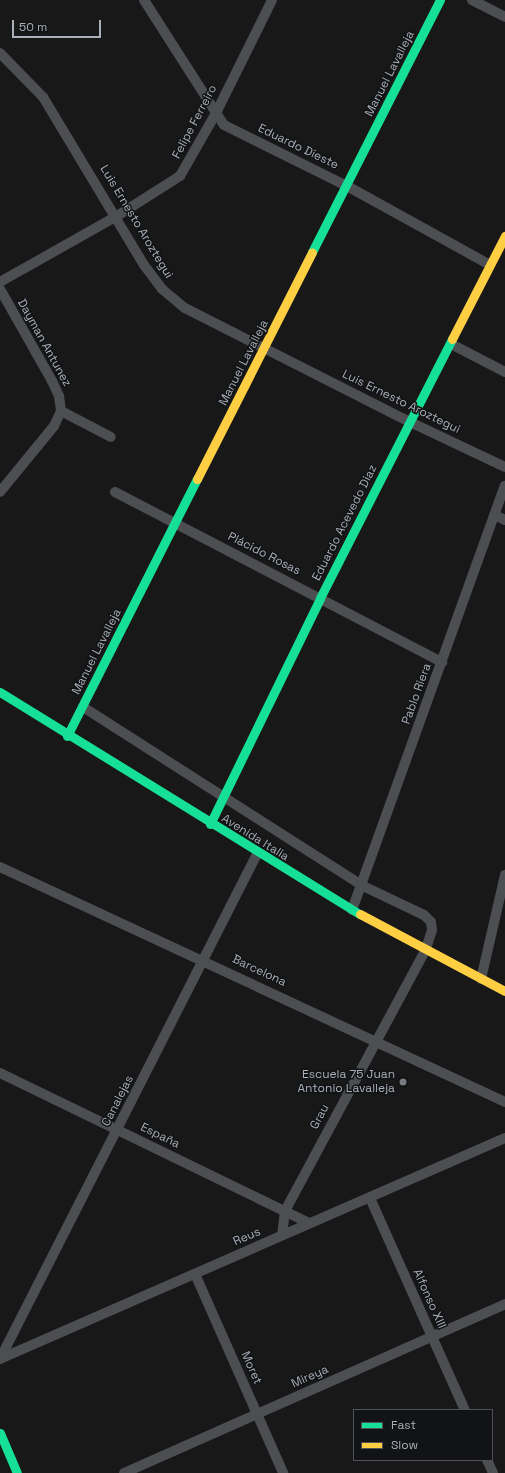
<!DOCTYPE html>
<meta charset="utf-8">
<style>
body{margin:0}
#map{position:relative;width:505px;height:1473px;overflow:hidden;background:#181819;font-family:"Space Grotesk",sans-serif}
div>[style]{position:absolute}
[style*='--x']{left:calc(var(--x)*1px);top:calc(var(--y)*1px);width:calc(var(--w)*1px);rotate:calc(var(--a)*1deg)}
.street>*{height:10px;margin:-5px;padding:0 5px;transform-origin:5px;border-radius:5px;background:#4c4e52}
.fast>*{height:9px;margin:-4.5px;padding:0 4.5px;transform-origin:4.5px;border-radius:4.5px;background:#16e098}
.slow>*{height:9px;margin:-4.5px;padding:0 4.5px;transform-origin:4.5px;border-radius:4.5px;background:#ffcf43}
.dots>*{width:11px;height:11px;translate:-50% -50%;box-sizing:border-box;border:2px solid #121315;border-radius:50%}
span{translate:-50% -50%;white-space:nowrap;text-align:center;line-height:1.15;-webkit-text-stroke:3px #121315;paint-order:stroke}
.street-label{font-size:12px;color:#aab0b9}
.poi-label{font-size:12px;color:#aab0b9}
.right{translate:-100% -50%;text-align:right}
.legend{position:absolute;left:353px;top:1409px;width:140px;height:52px;box-sizing:border-box;background:#121315;border:1px solid #4f5257;margin:0;padding:5px 7px;list-style:none;font-size:12px;color:#aab0b9}
.legend li{display:flex;align-items:center;gap:8px;height:20px}
.legend b{width:20px;border:1px solid #4f5257}
.scale{position:absolute;left:12px;top:20px;width:89px;height:18px;box-sizing:border-box;border:2px solid #aab0b9;border-top:0;padding-left:5px;font-size:12px;line-height:14px;white-space:nowrap;color:#aab0b9;-webkit-text-stroke:3px #121315;paint-order:stroke}
</style>
<div id="map">
<div class="street">
<i style="--x:144;--y:0;--w:148;--a:57.4"></i>
<i style="--x:224;--y:125;--w:137;--a:26.4"></i>
<i style="--x:347;--y:186;--w:163;--a:28.9"></i>
<i style="--x:472;--y:0;--w:37;--a:27"></i>
<i style="--x:0;--y:53;--w:62;--a:45.7"></i>
<i style="--x:43;--y:97;--w:196;--a:59"></i>
<i style="--x:144;--y:265;--w:30;--a:53"></i>
<i style="--x:162;--y:289;--w:30;--a:40"></i>
<i style="--x:185;--y:308;--w:252;--a:26.9"></i>
<i style="--x:410;--y:422;--w:105;--a:25.3"></i>
<i style="--x:0;--y:282;--w:134;--a:-29.4"></i>
<i style="--x:117;--y:216;--w:75;--a:-32.4"></i>
<i style="--x:180;--y:176;--w:70;--a:-60.2"></i>
<i style="--x:215;--y:115;--w:128;--a:-63.6"></i>
<i style="--x:0;--y:289;--w:106;--a:60.5"></i>
<i style="--x:52;--y:381;--w:17;--a:65"></i>
<i style="--x:59;--y:396;--w:15;--a:82"></i>
<i style="--x:61;--y:411;--w:17;--a:115"></i>
<i style="--x:54;--y:426;--w:85;--a:129.3"></i>
<i style="--x:451;--y:344;--w:61;--a:27.4"></i>
<i style="--x:61;--y:411;--w:56;--a:27.5"></i>
<i style="--x:115;--y:492;--w:369;--a:27.5"></i>
<i style="--x:495;--y:515;--w:11;--a:27"></i>
<i style="--x:83;--y:707;--w:330;--a:32.6"></i>
<i style="--x:361;--y:885;--w:70;--a:25.5"></i>
<i style="--x:424;--y:915;--w:10;--a:45"></i>
<i style="--x:431;--y:922;--w:8;--a:83"></i>
<i style="--x:432;--y:930;--w:22;--a:108"></i>
<i style="--x:425;--y:951;--w:295;--a:118.3"></i>
<i style="--x:285;--y:1211;--w:24;--a:97"></i>
<i style="--x:0;--y:867;--w:557;--a:24.95"></i>
<i style="--x:352;--y:910;--w:451;--a:-70.2"></i>
<i style="--x:481;--y:979;--w:107;--a:-77"></i>
<i style="--x:0;--y:1073;--w:343;--a:25.9"></i>
<i style="--x:370;--y:1198;--w:232;--a:65.9"></i>
<i style="--x:195;--y:1274;--w:218;--a:66.1"></i>
<i style="--x:0;--y:1359;--w:567;--a:-63.03"></i>
<i style="--x:0;--y:1359;--w:551;--a:-23.64"></i>
<i style="--x:487;--y:1460;--w:14;--a:65"></i>
<i style="--x:124;--y:1473;--w:417;--a:-23.9"></i>
</div>
<div class="fast">
<i style="--x:312;--y:252;--w:283;--a:-63.1"></i>
<i style="--x:0;--y:692;--w:423;--a:31.7"></i>
<i style="--x:67;--y:736;--w:288;--a:-63.2"></i>
<i style="--x:210;--y:824;--w:251;--a:-64"></i>
<i style="--x:320;--y:598;--w:291;--a:-63"></i>
<i style="--x:0;--y:1433;--w:43;--a:67"></i>
</div>
<div class="slow">
<i style="--x:452;--y:339;--w:116;--a:-62.8"></i>
<i style="--x:197;--y:479;--w:254;--a:-63.1"></i>
<i style="--x:360;--y:914;--w:164;--a:28"></i>
</div>
<div class="dots">
<i style="left:403px;top:1082px;background:#777b81"></i>
</div>
<div class="street-label">
<span style="left:390px;top:74px;rotate:-63deg">Manuel Lavalleja</span>
<span style="left:195px;top:122px;rotate:-62deg">Felipe Ferreiro</span>
<span style="left:298px;top:147px;rotate:26deg">Eduardo Dieste</span>
<span style="left:136px;top:222px;rotate:59deg">Luis Ernesto Aroztegui</span>
<span style="left:44px;top:343px;rotate:61deg">Dayman Antunez</span>
<span style="left:244px;top:363px;rotate:-63deg">Manuel Lavalleja</span>
<span style="left:401px;top:402px;rotate:26deg">Luis Ernesto Aroztegui</span>
<span style="left:345px;top:523px;rotate:-63deg">Eduardo Acevedo Diaz</span>
<span style="left:264px;top:554px;rotate:27deg">Plácido Rosas</span>
<span style="left:97px;top:652px;rotate:-63deg">Manuel Lavalleja</span>
<span style="left:417px;top:694px;rotate:-70deg">Pablo Riera</span>
<span style="left:255px;top:838px;rotate:32deg">Avenida Italia</span>
<span style="left:259px;top:971px;rotate:25deg">Barcelona</span>
<span style="left:118px;top:1101px;rotate:-63deg">Canalejas</span>
<span style="left:320px;top:1117px;rotate:-62deg">Grau</span>
<span style="left:160px;top:1136px;rotate:26deg">España</span>
<span style="left:247px;top:1237px;rotate:-24deg">Reus</span>
<span style="left:429px;top:1299px;rotate:66deg">Alfonso XIII</span>
<span style="left:251px;top:1368px;rotate:66deg">Moret</span>
<span style="left:310px;top:1377px;rotate:-24deg">Mireya</span>
</div>
<div class="poi-label">
<span class="right" style="left:395px;top:1082px">Escuela 75 Juan<br>Antonio Lavalleja</span>
</div>
<ul class="legend">
<li><b style="height:5px;background:#16e098"></b>Fast</li>
<li><b style="height:5px;background:#ffcf43"></b>Slow</li>
</ul>
<div class="scale">50 m</div>
</div>
